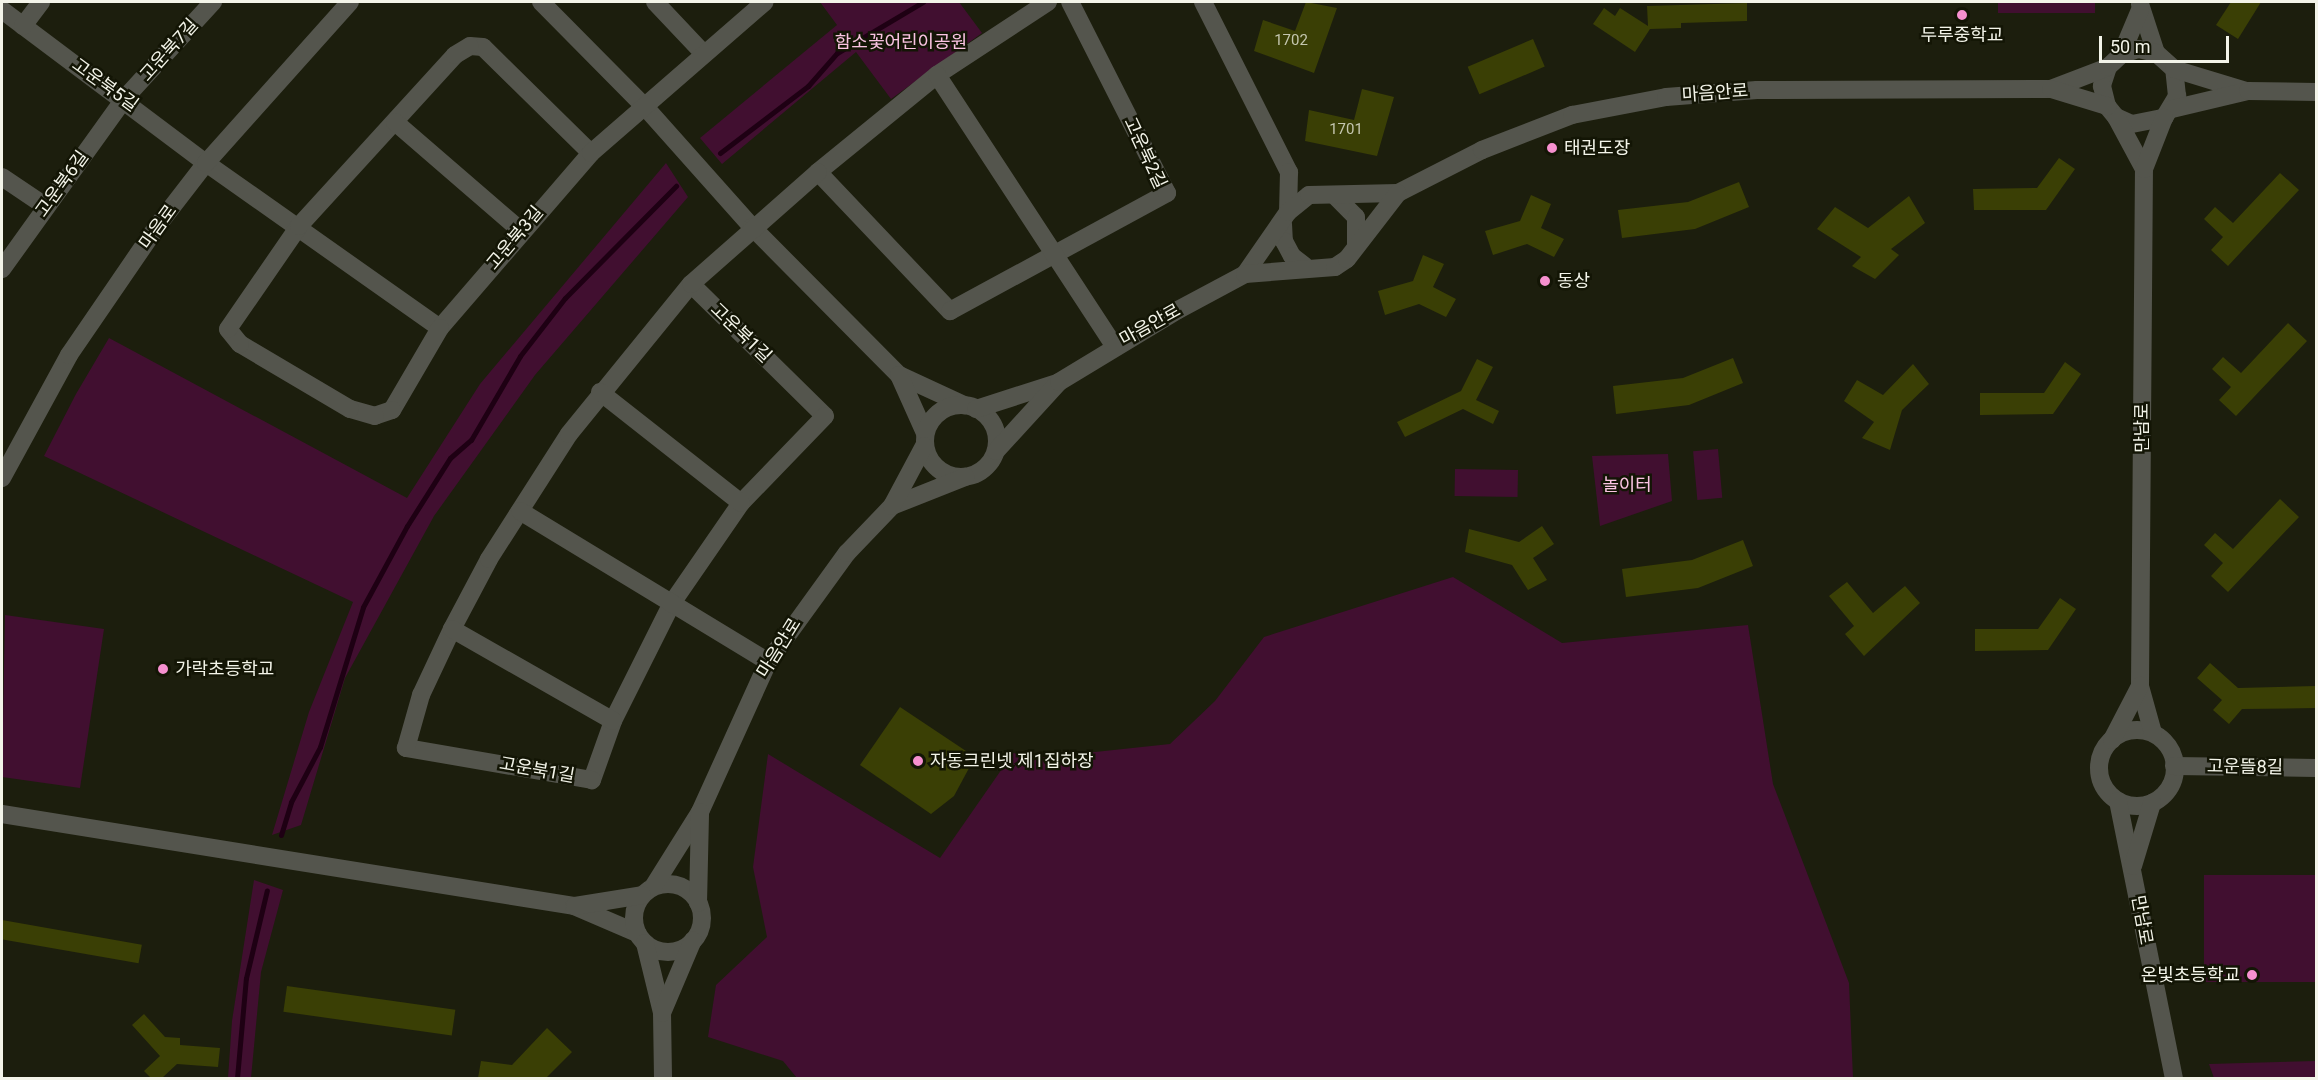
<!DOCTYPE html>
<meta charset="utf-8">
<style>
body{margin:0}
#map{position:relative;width:2318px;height:1080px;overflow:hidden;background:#1c1e0d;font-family:Roboto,"Noto Sans KR",sans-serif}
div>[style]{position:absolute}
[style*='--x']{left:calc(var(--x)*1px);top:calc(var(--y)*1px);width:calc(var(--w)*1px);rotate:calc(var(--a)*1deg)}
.green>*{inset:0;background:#410f30;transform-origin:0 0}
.stream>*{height:5px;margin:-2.5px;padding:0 2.5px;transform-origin:2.5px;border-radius:2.5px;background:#1e0013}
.building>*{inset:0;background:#3a3f05;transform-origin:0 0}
.minor>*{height:18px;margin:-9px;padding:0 9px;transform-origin:9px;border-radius:9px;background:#54554d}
.minor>.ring{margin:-9px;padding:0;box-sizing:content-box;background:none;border:18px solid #54554d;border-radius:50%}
.dots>*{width:16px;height:16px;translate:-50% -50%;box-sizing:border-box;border:3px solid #131505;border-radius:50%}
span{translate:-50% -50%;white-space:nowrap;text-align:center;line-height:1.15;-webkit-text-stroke:5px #131505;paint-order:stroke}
.number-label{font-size:15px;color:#c5c7b0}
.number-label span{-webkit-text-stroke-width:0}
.poi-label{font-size:18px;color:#f3f4e9}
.left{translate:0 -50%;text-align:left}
.right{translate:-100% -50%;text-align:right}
.park-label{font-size:18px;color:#fac3e2}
.street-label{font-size:18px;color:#f3f4e9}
.frame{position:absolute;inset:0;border:3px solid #f3f4e9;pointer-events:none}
.scale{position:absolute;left:2099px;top:36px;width:130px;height:27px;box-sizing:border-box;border:3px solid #f3f4e9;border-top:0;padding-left:8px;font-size:18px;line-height:21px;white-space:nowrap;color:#f3f4e9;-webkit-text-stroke:4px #131505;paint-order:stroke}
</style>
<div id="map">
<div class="green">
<i style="clip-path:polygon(820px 2px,959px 2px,982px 33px,891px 99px,856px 52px,722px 164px,700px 138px,837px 25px)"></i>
<i style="left:1998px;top:2px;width:97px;height:11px"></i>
<i style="clip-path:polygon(666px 163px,688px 197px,535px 375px,434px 516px,345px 678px,301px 825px,272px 835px,309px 712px,353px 602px,44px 456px,76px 394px,109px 338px,407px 498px,480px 384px)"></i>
<i style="left:1718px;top:449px;width:49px;height:25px;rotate:85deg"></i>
<i style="clip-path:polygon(1668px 454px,1672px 501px,1600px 526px,1592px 456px)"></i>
<i style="left:1455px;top:469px;width:63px;height:27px;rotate:1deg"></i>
<i style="clip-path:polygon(1453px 577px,1562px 643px,1748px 625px,1773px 784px,1849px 983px,1853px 1078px,797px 1078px,783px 1061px,708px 1037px,716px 985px,767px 937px,753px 867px,768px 754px,940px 858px,1013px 753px,1039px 758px,1170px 744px,1215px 701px,1264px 637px)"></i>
<i style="clip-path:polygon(5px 615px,104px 629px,80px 788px,2px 777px)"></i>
<i style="left:2316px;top:875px;width:107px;height:112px;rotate:90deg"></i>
<i style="clip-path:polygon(254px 880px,283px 890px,261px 972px,251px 1078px,228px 1078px,232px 1021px)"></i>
<i style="clip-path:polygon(2316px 1061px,2316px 1078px,2214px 1078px,2209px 1064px)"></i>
</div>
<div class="stream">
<i style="--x:720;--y:153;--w:111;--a:-37.3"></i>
<i style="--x:808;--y:86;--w:44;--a:-48.7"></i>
<i style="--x:837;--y:53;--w:100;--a:-30.7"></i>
<i style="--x:281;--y:835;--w:34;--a:-73"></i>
<i style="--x:291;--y:802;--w:62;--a:-62.2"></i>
<i style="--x:320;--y:747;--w:146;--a:-72.9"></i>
<i style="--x:363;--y:607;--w:92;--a:-61.5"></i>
<i style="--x:407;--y:526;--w:80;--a:-57.7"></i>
<i style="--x:450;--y:458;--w:28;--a:-41"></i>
<i style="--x:471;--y:440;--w:97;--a:-59.7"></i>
<i style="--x:520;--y:356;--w:73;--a:-52.2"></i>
<i style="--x:565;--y:298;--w:158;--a:-45.3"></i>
<i style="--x:237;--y:1078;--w:100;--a:-84.9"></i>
<i style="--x:246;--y:978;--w:90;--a:-76.6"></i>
</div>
<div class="building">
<i style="clip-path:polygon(1306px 2px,1337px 8px,1314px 73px,1254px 51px,1263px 20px,1295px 31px)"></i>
<i style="clip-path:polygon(2231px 2px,2261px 2px,2238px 39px,2216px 25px)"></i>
<i style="clip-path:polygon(1747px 3px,1747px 21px,1681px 23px,1681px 28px,1650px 29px,1635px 52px,1593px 24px,1604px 8px,1615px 16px,1620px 8px,1648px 26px,1647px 6px)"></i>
<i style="left:1533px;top:39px;width:30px;height:71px;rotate:67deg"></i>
<i style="clip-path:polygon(1362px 89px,1394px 97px,1377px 156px,1305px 141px,1309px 110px,1354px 120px)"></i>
<i style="clip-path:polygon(2059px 158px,2075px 169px,2046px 210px,1974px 210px,1973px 189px,2037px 188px)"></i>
<i style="clip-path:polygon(2280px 173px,2299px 190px,2228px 266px,2211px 250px,2223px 237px,2204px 219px,2215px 207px,2233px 223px)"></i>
<i style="clip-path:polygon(1739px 182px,1749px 207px,1695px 229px,1622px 238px,1618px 210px,1688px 202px)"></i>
<i style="clip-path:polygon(1531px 195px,1551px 204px,1541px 228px,1564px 239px,1554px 257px,1527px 244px,1493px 255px,1485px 231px,1520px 221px)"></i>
<i style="clip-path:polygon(1909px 196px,1925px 223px,1891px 249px,1899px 255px,1875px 279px,1852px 266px,1861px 257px,1817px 229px,1835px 207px,1868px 228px)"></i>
<i style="clip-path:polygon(1423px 255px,1444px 264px,1433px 287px,1456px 299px,1446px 317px,1419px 304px,1385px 315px,1378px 291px,1413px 281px)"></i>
<i style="clip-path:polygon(2288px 323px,2307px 341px,2236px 416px,2219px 400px,2231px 387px,2212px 369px,2223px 357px,2241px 373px)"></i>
<i style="clip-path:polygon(1733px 358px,1743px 383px,1689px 405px,1616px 414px,1613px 386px,1683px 378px)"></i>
<i style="clip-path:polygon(1477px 359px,1493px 367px,1476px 400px,1499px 411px,1493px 424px,1463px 409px,1405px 437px,1397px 422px,1461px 391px)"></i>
<i style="clip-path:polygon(2065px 362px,2081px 374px,2053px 414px,1980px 415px,1980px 393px,2044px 393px)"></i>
<i style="clip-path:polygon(1913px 364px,1929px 384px,1902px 410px,1890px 450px,1862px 438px,1874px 422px,1844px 401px,1857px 380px,1883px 395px)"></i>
<i style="clip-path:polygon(2280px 499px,2299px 517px,2228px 592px,2211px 576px,2223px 563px,2204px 545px,2215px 533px,2233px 549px)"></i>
<i style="clip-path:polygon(1542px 526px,1554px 544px,1533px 558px,1547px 580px,1528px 590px,1512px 565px,1465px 552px,1469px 529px,1519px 542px)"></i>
<i style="clip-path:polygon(1743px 540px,1753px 566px,1698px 588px,1626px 597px,1622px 569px,1692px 560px)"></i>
<i style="clip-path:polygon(1847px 582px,1873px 613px,1905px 586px,1920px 603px,1864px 656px,1845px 634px,1854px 626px,1829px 596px)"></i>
<i style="clip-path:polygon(2060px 598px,2076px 609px,2048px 650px,1975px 651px,1975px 629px,2038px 629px)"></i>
<i style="clip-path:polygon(2210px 663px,2238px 688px,2316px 686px,2316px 708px,2242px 709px,2229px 724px,2213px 710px,2222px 700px,2197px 678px)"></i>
<i style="clip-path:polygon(900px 707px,975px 757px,954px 796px,931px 814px,860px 765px)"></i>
<i style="left:2px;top:920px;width:142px;height:19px;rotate:10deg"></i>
<i style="left:287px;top:986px;width:170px;height:26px;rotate:8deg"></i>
<i style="clip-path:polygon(144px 1014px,165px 1037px,180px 1038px,180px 1045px,220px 1048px,218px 1067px,177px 1064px,162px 1078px,151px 1078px,144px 1071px,160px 1056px,132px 1025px)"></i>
<i style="clip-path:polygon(547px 1028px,572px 1052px,546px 1078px,478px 1078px,481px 1061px,512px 1065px)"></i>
</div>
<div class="minor">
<i style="--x:541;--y:2;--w:149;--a:45.3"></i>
<i style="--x:646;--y:108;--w:159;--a:48.3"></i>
<i style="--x:752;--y:227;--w:209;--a:45.2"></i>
<i style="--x:899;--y:375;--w:72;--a:24.8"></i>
<i style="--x:655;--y:2;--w:70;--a:46.7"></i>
<i style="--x:1048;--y:2;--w:133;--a:146.7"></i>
<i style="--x:937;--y:75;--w:154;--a:140.8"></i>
<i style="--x:818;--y:172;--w:192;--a:46.5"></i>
<i style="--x:950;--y:311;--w:247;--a:-28.5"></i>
<i style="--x:1167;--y:193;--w:214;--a:-116.9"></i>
<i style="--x:1203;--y:2;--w:191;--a:63.2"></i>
<i style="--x:1289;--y:172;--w:40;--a:91.4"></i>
<i style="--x:2140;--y:4;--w:52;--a:71.9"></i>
<i style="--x:2;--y:10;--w:255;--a:36.9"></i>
<i style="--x:206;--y:163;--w:286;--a:35.2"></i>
<i style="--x:23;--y:26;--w:30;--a:-53"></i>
<i style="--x:470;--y:46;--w:13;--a:4"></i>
<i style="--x:483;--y:47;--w:151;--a:44.5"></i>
<i style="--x:591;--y:153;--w:231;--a:130.8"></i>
<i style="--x:440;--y:328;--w:95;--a:120.3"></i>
<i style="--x:392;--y:410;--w:18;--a:161"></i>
<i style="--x:375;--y:416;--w:26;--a:-164"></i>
<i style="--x:350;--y:409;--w:128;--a:-149.4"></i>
<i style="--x:240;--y:344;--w:19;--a:-129"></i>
<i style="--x:228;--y:329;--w:125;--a:-55.4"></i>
<i style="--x:299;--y:226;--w:231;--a:-47.6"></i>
<i style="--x:455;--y:55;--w:17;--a:-31"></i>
<i style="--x:2108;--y:67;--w:20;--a:108"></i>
<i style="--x:2102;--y:86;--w:21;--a:76"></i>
<i style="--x:2107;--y:106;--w:14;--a:51"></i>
<i style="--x:2116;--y:117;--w:17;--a:24"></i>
<i style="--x:2132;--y:124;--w:33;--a:-11"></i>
<i style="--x:2164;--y:118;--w:26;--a:-59"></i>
<i style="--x:2177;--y:96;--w:27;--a:-96"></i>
<i style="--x:2174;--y:69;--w:24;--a:-138"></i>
<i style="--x:2156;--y:53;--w:18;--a:-167"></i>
<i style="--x:2138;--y:49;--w:18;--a:161"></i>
<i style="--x:2174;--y:69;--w:75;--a:17"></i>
<i style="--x:937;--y:75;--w:324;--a:56.8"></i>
<i style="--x:2051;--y:89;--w:61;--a:-21.1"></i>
<i style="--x:2108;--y:67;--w:18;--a:-43"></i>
<i style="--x:2121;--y:55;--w:49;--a:-67.1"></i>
<i style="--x:2172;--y:109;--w:78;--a:-13.3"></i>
<i style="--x:2248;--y:91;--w:68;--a:0.8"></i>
<i style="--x:2116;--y:117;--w:59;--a:61.7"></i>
<i style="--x:395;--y:122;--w:165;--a:40.8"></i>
<i style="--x:591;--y:153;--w:230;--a:-41"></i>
<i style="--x:2;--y:177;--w:52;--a:34"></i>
<i style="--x:1336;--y:197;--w:28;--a:45"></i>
<i style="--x:1356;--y:217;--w:29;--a:90"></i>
<i style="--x:1283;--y:224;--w:17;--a:87"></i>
<i style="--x:1284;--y:241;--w:17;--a:62"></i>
<i style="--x:1292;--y:256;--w:16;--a:38"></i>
<i style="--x:2;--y:269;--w:209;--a:-54.3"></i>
<i style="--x:124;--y:99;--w:132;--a:-47.5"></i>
<i style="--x:1245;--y:274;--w:75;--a:-55.3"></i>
<i style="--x:1288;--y:212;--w:27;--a:-39"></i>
<i style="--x:1309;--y:195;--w:89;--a:-1.3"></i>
<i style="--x:1398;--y:193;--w:94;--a:-27.1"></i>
<i style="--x:1482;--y:150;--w:97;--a:-21.3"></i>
<i style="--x:1572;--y:115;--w:96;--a:-10.8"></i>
<i style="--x:1666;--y:97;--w:91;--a:-4.4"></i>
<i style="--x:1757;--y:90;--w:294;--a:-0.2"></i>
<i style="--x:2051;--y:89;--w:59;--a:16.9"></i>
<i style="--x:691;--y:284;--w:188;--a:44.6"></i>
<i style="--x:825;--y:416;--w:121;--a:134"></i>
<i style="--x:741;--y:503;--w:121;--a:124.6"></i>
<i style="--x:672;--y:603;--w:132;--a:116.6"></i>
<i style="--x:613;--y:721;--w:63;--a:109.6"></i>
<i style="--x:592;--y:780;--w:189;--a:-170.2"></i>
<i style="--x:406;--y:748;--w:55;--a:-74.2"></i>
<i style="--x:421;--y:695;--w:73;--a:-64.8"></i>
<i style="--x:452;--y:629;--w:79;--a:-62.1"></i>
<i style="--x:489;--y:559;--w:148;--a:-57.4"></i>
<i style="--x:569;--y:434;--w:193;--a:-50.9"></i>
<i style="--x:691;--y:284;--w:169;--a:-41.4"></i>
<i style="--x:899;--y:375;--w:64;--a:65.9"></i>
<i style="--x:600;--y:392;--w:179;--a:38.2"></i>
<i class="ring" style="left:925px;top:405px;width:54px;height:54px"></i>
<i style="--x:976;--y:409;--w:85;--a:-17.8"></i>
<i style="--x:996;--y:451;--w:93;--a:-47.6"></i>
<i style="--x:1059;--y:382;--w:139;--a:-31.2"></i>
<i style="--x:1178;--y:310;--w:76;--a:-28.2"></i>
<i style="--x:1245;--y:274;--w:90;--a:-4.4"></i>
<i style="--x:1335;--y:267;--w:14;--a:-34"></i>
<i style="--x:1347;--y:259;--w:83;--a:-52.3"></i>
<i style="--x:2;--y:478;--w:140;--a:-61.4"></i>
<i style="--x:69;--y:355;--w:158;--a:-55.6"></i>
<i style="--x:158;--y:225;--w:78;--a:-52.3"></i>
<i style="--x:206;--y:163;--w:216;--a:-48.2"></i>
<i style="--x:892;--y:506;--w:79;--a:-21.7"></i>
<i style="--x:520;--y:511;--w:290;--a:31.3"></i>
<i style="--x:452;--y:629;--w:185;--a:29.7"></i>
<i class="ring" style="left:2099px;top:730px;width:58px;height:58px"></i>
<i style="--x:2153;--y:733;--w:49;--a:-105.5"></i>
<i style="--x:2140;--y:686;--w:517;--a:-89.56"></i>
<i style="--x:2144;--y:169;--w:55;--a:-68.6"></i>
<i style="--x:2112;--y:740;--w:61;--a:-62.6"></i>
<i style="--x:2174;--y:766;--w:142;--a:0.8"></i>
<i style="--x:2118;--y:801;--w:283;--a:78.6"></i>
<i style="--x:2;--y:814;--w:579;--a:9.14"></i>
<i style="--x:574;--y:906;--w:69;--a:23.2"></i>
<i style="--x:2133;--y:866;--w:66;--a:-73.2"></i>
<i class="ring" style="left:634px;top:884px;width:50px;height:50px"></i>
<i style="--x:653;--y:887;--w:89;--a:-57.9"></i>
<i style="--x:700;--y:812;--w:165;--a:-65.6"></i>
<i style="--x:768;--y:662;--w:135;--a:-54.1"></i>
<i style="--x:847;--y:553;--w:65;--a:-46.2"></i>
<i style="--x:892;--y:506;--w:68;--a:-61.9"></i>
<i style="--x:698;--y:903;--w:91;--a:-88.7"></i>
<i style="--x:575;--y:906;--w:68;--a:-9.3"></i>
<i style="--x:645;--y:943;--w:72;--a:76.3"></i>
<i style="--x:662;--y:1013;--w:65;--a:89.1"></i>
<i style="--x:662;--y:1013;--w:79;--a:-67"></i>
</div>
<div class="dots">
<i style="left:1962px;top:15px;background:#f690cf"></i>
<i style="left:1552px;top:148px;background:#f690cf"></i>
<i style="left:1545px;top:281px;background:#f690cf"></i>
<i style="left:163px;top:669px;background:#f690cf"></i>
<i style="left:918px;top:761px;background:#f690cf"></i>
<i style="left:2252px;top:975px;background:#f690cf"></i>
</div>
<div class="number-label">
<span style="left:1291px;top:41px">1702</span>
<span style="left:1346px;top:130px">1701</span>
</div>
<div class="poi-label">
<span style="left:1962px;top:35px">두루중학교</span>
<span class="left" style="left:1564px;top:148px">태권도장</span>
<span class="left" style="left:1557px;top:281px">동상</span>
<span class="left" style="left:175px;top:669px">가락초등학교</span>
<span class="left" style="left:930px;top:761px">자동크린넷 제1집하장</span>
<span class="right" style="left:2240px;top:975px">온빛초등학교</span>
</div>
<div class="park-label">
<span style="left:901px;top:42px">함소꽃어린이공원</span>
<span style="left:1627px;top:485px">놀이터</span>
</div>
<div class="street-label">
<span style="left:169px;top:50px;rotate:-48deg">고운북7길</span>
<span style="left:105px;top:85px;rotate:36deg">고운북5길</span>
<span style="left:1715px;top:93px;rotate:-4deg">마음안로</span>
<span style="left:1145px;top:153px;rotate:65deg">고운북2길</span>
<span style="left:62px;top:184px;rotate:-54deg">고운북6길</span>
<span style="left:158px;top:227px;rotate:-54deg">마음로</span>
<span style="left:515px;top:238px;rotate:-50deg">고운북3길</span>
<span style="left:1150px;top:325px;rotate:-29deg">마음안로</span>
<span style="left:741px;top:333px;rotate:44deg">고운북1길</span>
<span style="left:2142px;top:428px;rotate:-90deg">만남로</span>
<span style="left:779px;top:648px;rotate:-58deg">마음안로</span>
<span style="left:2245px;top:767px;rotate:1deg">고운뜰8길</span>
<span style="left:537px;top:770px;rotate:10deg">고운북1길</span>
<span style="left:2142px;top:920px;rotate:80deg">만남로</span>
</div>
<div class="frame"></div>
<div class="scale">50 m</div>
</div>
